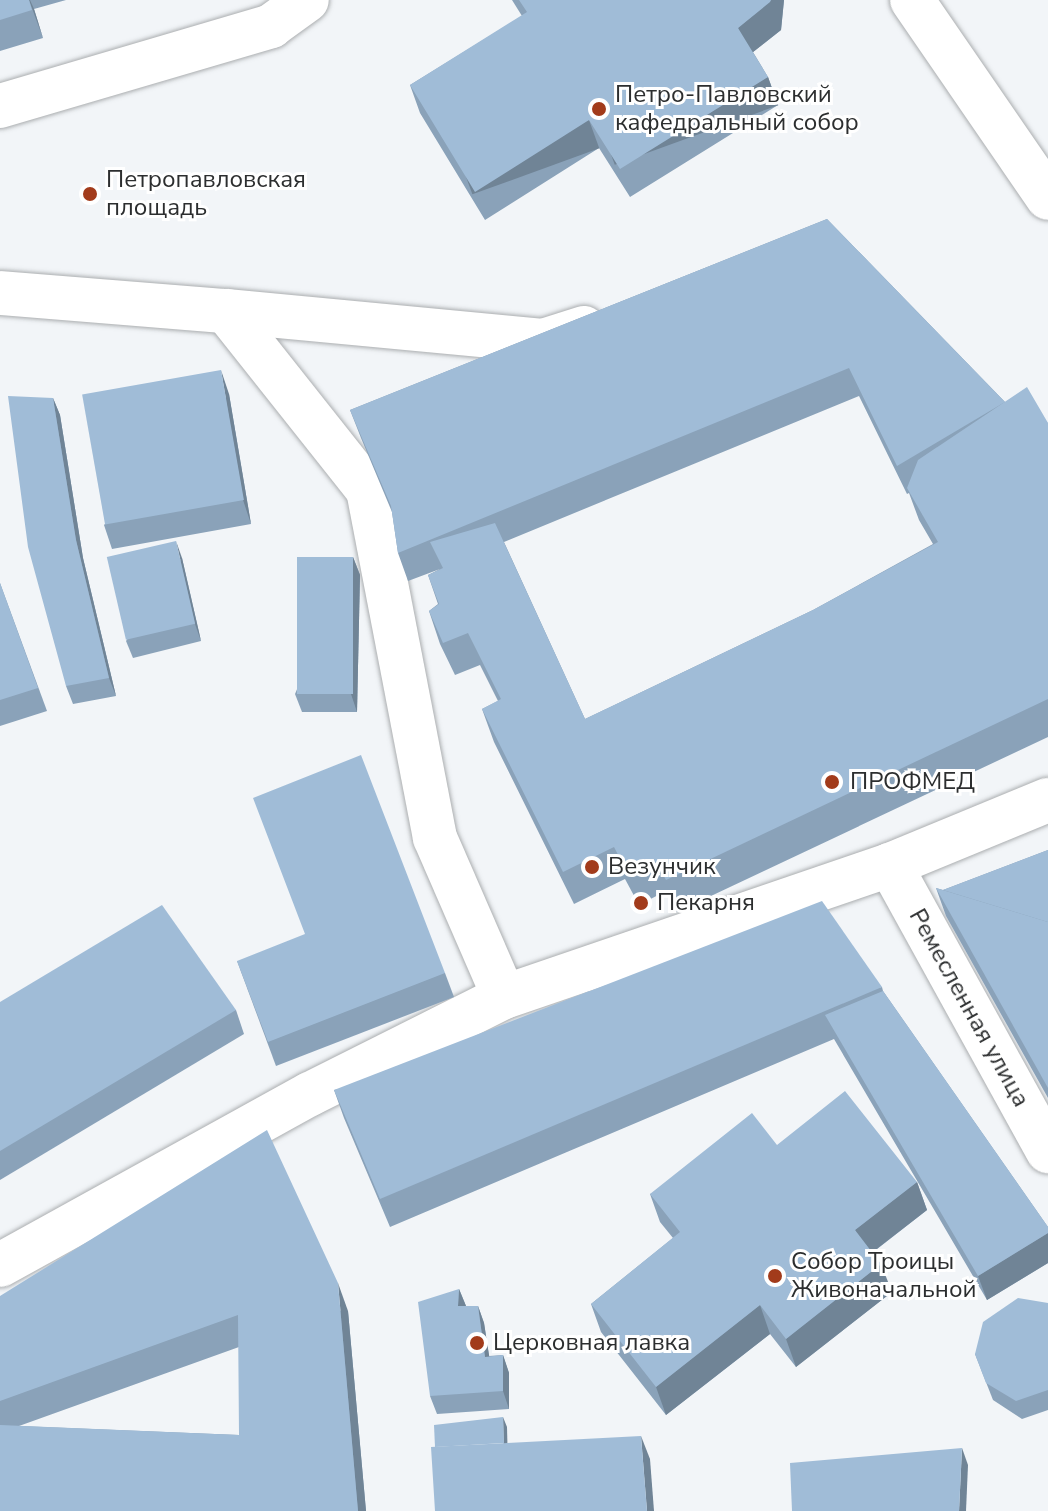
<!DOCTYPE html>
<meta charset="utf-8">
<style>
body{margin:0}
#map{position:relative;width:1048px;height:1511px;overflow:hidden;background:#f2f5f8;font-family:"Nunito Sans",sans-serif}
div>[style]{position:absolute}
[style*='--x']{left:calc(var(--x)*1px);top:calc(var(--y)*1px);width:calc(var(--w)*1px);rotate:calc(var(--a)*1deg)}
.roads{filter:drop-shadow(0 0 2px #abaeb0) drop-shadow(0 0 2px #abaeb0)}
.minor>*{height:44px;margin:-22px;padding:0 22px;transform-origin:22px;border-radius:22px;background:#fff}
.major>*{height:44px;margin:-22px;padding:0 22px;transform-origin:22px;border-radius:22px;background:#fff}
.wall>*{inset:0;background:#8aa2b9}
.shaded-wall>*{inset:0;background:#708496;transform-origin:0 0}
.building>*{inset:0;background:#a0bcd7;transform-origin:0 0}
.dots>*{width:22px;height:22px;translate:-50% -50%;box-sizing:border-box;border:4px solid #fff;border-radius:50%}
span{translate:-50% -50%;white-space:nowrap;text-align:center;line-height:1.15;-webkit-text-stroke:6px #fff;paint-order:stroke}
.poi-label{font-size:24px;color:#2c2e2f}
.left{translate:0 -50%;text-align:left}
.street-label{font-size:24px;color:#2c2e2f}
</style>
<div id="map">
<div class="roads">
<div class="minor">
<i style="--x:0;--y:106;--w:283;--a:-16.4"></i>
<i style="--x:271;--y:26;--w:44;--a:-35.8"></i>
<i style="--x:0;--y:293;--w:227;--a:4.6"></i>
<i style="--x:226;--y:311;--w:228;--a:51.6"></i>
<i style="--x:368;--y:490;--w:354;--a:79.1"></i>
<i style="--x:435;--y:838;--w:173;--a:66.5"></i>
<i style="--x:226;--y:311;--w:318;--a:5.4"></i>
<i style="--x:543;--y:341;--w:43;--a:-17.6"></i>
<i style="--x:890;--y:865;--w:327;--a:61.1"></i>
<i style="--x:0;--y:1265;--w:354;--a:-28.9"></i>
<i style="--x:310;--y:1094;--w:217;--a:-26.6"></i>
<i style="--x:504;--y:997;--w:408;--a:-18.9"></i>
<i style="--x:890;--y:865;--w:171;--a:-22.4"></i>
</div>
<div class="major">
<i style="--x:912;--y:0;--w:240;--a:55.5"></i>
</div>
</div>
<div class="wall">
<i style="clip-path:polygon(0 0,66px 0,34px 9px,43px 38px,0 51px)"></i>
<i style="clip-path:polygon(512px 0,784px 0,781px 30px,753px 52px,768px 77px,778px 105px,630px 197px,599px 148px,485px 220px,420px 113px,410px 85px,522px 16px)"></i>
<i style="clip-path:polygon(evenodd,827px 219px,1005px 402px,1048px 423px,1048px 737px,677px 912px,666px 891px,639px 905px,625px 879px,574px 904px,494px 742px,482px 709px,498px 701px,480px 665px,455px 675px,440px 644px,429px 611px,438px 604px,428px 575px,440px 569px,408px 581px,398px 553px,392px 512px,361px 438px,350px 410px,827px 219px,859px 396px,907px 494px,909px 493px,919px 520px,933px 544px,813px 610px,585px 719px,504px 542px,859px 396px)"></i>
<i style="clip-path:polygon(229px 394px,251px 524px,112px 549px,104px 525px)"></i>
<i style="clip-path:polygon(53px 398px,60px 415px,83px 558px,116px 696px,73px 704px,66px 686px)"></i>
<i style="clip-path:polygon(353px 557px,360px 575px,357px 712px,302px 712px,295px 694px)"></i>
<i style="clip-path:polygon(182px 558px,201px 641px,133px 658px,126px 641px)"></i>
<i style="clip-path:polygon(0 583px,47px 711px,0 726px)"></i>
<i style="clip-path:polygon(1048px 850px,1048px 1098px,946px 916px,936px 888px,943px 890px)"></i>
<i style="clip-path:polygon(237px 961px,445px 973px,454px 997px,276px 1066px)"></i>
<i style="clip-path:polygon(882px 987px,883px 991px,1048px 1227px,1048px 1263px,987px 1300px,834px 1039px,390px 1227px,344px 1118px,334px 1090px)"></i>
<i style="clip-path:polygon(0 1002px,236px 1010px,244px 1034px,0 1180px)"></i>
<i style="clip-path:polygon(777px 1145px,917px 1182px,927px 1210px,872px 1253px,892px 1292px,796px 1367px,770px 1334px,666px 1415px,601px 1332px,591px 1304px,673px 1238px,660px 1222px,650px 1194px)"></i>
<i style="clip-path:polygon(459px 1289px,466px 1306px,478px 1306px,484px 1323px,489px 1356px,503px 1355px,509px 1373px,509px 1409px,437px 1414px,430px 1396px)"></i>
<i style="clip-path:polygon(evenodd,0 1296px,348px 1311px,366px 1511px,0 1511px,0 1296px,239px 1347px,239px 1435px,19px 1426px,239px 1347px)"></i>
<i style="clip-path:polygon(1048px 1303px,1048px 1410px,1022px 1419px,993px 1400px,975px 1354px)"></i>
</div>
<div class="shaded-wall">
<i style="clip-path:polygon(29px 0,30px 0,34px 9px,43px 38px)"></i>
<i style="clip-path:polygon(771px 0,784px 0,781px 30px,748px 56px,738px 28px)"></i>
<i style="left:768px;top:77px;width:30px;height:174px;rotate:70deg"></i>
<i style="left:589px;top:120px;width:30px;height:135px;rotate:70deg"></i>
<i style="clip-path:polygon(221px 370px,229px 394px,251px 524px,243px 500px)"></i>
<i style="clip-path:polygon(53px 398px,60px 415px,83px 558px,116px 696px,109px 678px,76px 540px)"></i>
<i style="clip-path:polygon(176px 541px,182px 558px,201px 641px,195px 624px)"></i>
<i style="clip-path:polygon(353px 557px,360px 575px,357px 712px,351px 694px)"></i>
<i style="clip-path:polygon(917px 1182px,927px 1210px,865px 1258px,855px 1230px)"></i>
<i style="clip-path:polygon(1048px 1233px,1048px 1263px,987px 1300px,978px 1276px)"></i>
<i style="clip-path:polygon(881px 1264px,892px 1292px,796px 1367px,786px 1339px)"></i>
<i style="clip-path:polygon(338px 1283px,348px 1311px,366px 1511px,358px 1511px)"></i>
<i style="clip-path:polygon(459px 1289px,466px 1306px,458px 1306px)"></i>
<i style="clip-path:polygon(760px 1305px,770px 1334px,666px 1415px,656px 1387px)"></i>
<i style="clip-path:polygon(478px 1306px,484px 1323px,492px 1374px,485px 1357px)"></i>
<i style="clip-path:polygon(503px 1355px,509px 1373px,509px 1409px,503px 1391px)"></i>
<i style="clip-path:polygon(503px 1417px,507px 1427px,508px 1467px,504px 1458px)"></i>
<i style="clip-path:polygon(641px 1436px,650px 1459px,654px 1511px,647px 1511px)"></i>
<i style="clip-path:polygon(962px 1448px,968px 1465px,966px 1511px,959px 1511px)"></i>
</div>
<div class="building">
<i style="clip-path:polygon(0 0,29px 0,32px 10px,0 20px)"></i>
<i style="clip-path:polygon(519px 0,771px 0,770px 2px,738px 28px,768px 77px,620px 169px,589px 120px,475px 192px,410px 85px,527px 12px)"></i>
<i style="clip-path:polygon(827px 219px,1005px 402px,897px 466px,849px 368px,398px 553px,391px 506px,350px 410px)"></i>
<i style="left:221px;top:370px;width:132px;height:141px;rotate:80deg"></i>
<i style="clip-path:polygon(1027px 387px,1048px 423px,1048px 699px,666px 880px,654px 859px,627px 872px,614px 847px,563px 872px,482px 709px,501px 699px,468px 633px,443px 643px,429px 611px,439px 604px,428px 575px,443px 568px,430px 542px,495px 523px,585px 719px,813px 610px,938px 542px,907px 488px,918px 460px)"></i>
<i style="clip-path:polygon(8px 396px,53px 398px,76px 540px,109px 678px,66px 686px,28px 547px)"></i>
<i style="left:176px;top:541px;width:85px;height:71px;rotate:77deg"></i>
<i style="left:297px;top:557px;width:56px;height:137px"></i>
<i style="clip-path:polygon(0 583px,38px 688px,0 700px)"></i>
<i style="clip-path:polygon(361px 755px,445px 973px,268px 1042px,237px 961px,305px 934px,253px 798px)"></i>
<i style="clip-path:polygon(1048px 850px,1048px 922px,943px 890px)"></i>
<i style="clip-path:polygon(936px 888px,1048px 922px,1048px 1088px)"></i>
<i style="clip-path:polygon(822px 901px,882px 987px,380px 1199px,334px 1090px)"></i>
<i style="clip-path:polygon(162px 905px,236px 1010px,0 1151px,0 1002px)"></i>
<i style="clip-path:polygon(883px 991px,1048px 1227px,1048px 1233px,978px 1276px,825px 1015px)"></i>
<i style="clip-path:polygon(845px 1091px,917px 1182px,855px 1230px,881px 1264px,786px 1339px,760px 1305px,656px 1387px,591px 1304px,680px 1232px,650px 1194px,752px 1113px,777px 1145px)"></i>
<i style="clip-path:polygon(267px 1130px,338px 1283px,358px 1511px,0 1511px,0 1425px,239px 1435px,238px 1315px,0 1401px,0 1296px)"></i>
<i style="clip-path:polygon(459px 1289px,458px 1306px,478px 1306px,485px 1357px,503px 1355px,503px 1391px,430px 1396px,418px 1302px)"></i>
<i style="clip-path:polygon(1018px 1298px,1048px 1303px,1048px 1390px,1016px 1401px,986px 1383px,975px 1354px,983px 1322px)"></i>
<i style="clip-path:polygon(503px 1417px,504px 1443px,435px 1447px,434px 1425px)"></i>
<i style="clip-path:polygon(641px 1436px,647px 1511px,435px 1511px,431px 1447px)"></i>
<i style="clip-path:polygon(962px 1448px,959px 1511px,792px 1511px,790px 1463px)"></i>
</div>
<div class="dots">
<i style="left:599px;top:109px;background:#a23b1b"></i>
<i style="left:90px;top:194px;background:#a23b1b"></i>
<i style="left:832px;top:782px;background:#a23b1b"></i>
<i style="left:592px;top:867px;background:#a23b1b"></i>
<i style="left:641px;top:903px;background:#a23b1b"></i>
<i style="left:775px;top:1276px;background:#a23b1b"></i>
<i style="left:477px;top:1343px;background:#a23b1b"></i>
</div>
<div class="poi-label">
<span class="left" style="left:615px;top:109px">Петро-Павловский<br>кафедральный собор</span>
<span class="left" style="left:106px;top:194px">Петропавловская<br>площадь</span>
<span class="left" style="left:850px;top:782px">ПРОФМЕД</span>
<span class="left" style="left:608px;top:867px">Везунчик</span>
<span class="left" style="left:657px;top:903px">Пекарня</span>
<span class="left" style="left:791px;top:1276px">Собор Троицы<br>Живоначальной</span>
<span class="left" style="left:493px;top:1343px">Церковная лавка</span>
</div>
<div class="street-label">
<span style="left:969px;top:1008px;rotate:61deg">Ремесленная улица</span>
</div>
</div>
